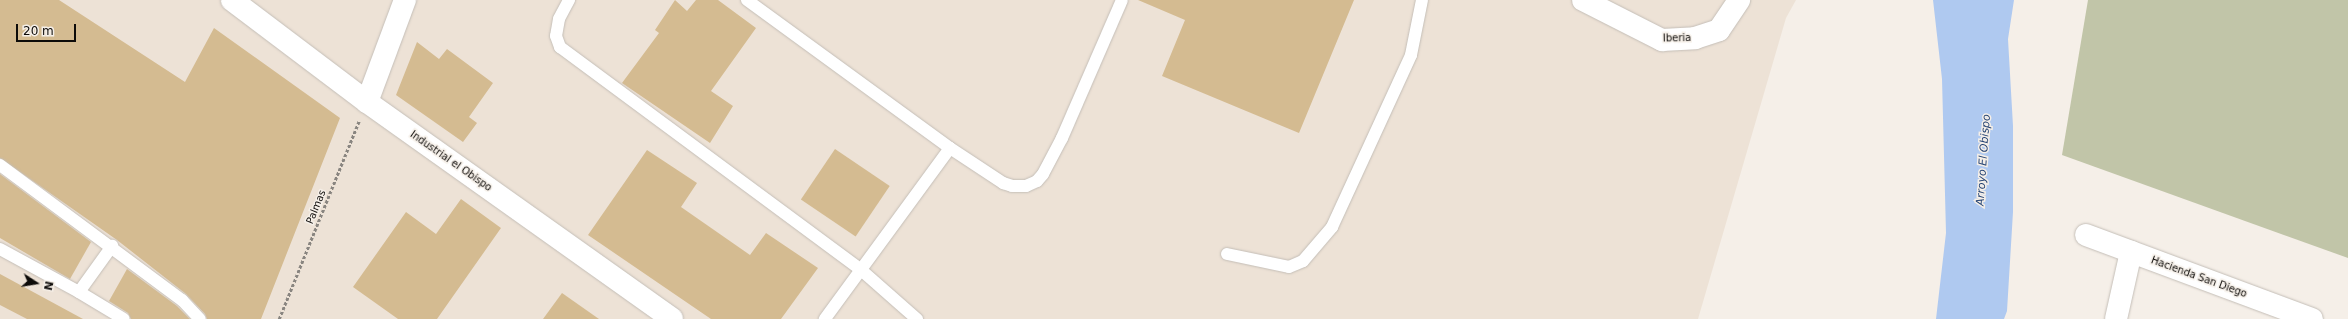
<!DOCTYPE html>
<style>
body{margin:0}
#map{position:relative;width:2348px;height:319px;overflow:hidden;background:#f5efe8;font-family:"DejaVu Sans",sans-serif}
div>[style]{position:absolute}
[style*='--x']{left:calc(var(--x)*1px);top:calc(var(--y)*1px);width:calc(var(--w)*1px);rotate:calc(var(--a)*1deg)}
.built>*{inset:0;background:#ede2d6}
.green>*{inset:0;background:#c1c5a8}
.water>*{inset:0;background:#afc9f0}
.building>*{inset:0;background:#d4bb91;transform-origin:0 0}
.path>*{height:2.5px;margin-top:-1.25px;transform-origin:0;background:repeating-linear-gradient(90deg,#898580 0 3px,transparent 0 5px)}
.roads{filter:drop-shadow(0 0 1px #c4beb7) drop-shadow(0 0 1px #c4beb7)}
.service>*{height:12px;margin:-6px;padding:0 6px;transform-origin:6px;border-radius:6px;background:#fff}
.minor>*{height:22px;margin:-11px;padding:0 11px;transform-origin:11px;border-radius:11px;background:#fff}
span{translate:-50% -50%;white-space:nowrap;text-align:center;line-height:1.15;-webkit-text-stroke:3px #f5efe8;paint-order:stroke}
.street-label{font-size:10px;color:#0d0b09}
.water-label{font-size:11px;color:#224172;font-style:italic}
.north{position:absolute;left:16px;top:263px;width:40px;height:40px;-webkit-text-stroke:3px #f5efe8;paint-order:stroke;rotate:102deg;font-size:11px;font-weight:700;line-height:16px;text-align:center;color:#0d0b09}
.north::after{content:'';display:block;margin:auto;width:14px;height:18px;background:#0d0b09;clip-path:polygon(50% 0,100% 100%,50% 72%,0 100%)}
.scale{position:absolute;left:16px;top:24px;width:60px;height:18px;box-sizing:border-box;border:2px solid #0d0b09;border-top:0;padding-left:5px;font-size:12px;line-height:14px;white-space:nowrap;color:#0d0b09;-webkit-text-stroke:3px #f5efe8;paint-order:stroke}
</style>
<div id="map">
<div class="built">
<i style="clip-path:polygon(0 0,1796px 0,1786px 18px,1698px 319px,0 319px)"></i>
</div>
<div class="green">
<i style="clip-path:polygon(2088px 0,2348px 0,2348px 258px,2062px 155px)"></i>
</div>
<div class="water">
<i style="clip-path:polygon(1933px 0,2014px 0,2008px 39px,2013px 126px,2013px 212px,2007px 311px,2004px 319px,1936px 319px,1946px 233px,1942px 79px)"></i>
</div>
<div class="building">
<i style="clip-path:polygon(0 0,59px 0,185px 82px,214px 28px,340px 118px,261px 319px,207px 319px,205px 314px,186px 294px,117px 240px,0 158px)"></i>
<i style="clip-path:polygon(675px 0,687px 11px,696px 0,718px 0,756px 28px,711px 91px,733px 106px,710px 143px,622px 83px,659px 33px,655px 30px)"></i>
<i style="clip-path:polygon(1138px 0,1354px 0,1299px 133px,1162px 76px,1185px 20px)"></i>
<i style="clip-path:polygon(417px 42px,439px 59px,447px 49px,493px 83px,469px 117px,477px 123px,463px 142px,396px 95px)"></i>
<i style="left:835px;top:149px;width:66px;height:61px;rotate:34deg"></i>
<i style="clip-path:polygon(647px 150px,697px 183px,681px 207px,750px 255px,766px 233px,818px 268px,781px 319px,711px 319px,588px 235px)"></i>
<i style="clip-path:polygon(0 174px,91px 242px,70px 279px,0 238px)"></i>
<i style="clip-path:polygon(461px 199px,501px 228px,437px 319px,398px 319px,353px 287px,406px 212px,436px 234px)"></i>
<i style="clip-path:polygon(127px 269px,177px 306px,190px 319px,131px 319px,128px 313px,109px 301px)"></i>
<i style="clip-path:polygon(0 274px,83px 319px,27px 319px,0 305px)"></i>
<i style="clip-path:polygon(562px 293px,599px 319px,543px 319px)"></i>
</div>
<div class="path">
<i style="--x:279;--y:319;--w:214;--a:-68"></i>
</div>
<div class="roads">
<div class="service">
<i style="--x:569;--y:0;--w:21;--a:118"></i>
<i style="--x:559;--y:19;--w:17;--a:100"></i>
<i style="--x:556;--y:36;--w:12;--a:70"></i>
<i style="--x:560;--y:47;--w:373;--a:36.5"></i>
<i style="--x:860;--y:269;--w:76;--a:41.3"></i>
<i style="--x:747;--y:0;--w:251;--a:36.1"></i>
<i style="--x:950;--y:148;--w:212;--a:126.2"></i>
<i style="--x:950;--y:148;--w:64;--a:33.4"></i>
<i style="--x:1003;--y:183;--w:9;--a:18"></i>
<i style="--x:1012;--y:186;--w:14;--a:0"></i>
<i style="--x:1026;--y:186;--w:12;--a:-24"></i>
<i style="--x:1037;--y:181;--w:9;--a:-49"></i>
<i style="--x:1043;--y:174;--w:41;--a:-62.2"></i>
<i style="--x:1062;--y:138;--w:150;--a:-66.5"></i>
<i style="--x:0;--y:165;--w:227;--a:36.6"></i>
<i style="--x:182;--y:300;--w:26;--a:47"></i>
<i style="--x:0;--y:249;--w:90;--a:28.6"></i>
<i style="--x:79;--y:292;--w:52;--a:31"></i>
<i style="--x:1227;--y:254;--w:63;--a:11.8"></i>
<i style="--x:1289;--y:267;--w:15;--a:-23"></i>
<i style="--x:1303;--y:261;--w:45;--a:-49.5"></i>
<i style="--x:1332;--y:227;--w:189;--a:-65.3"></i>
<i style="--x:1411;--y:55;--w:56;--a:-78.7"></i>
<i style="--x:79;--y:292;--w:57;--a:-54.3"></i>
</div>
<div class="minor">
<i style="--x:232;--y:0;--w:169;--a:37.1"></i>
<i style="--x:367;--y:102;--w:374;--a:35.4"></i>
<i style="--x:1583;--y:0;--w:89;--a:26.9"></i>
<i style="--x:1662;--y:40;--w:33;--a:-3"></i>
<i style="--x:1695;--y:38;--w:25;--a:-18"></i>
<i style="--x:1719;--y:30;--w:36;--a:-56"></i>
<i style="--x:367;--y:102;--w:109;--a:-69.6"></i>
<i style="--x:2086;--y:235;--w:241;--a:20.4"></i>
<i style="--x:2116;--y:319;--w:69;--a:-77.4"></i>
</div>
</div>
<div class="street-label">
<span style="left:1677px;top:38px;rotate:-1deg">Iberia</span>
<span style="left:451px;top:161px;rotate:35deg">Industrial el Obispo</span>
<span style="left:316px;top:207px;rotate:-68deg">Palmas</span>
<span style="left:2199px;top:277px;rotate:20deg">Hacienda San Diego</span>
</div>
<div class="water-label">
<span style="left:1984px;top:160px;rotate:-86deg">Arroyo El Obispo</span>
</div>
<div class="north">N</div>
<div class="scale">20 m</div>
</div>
